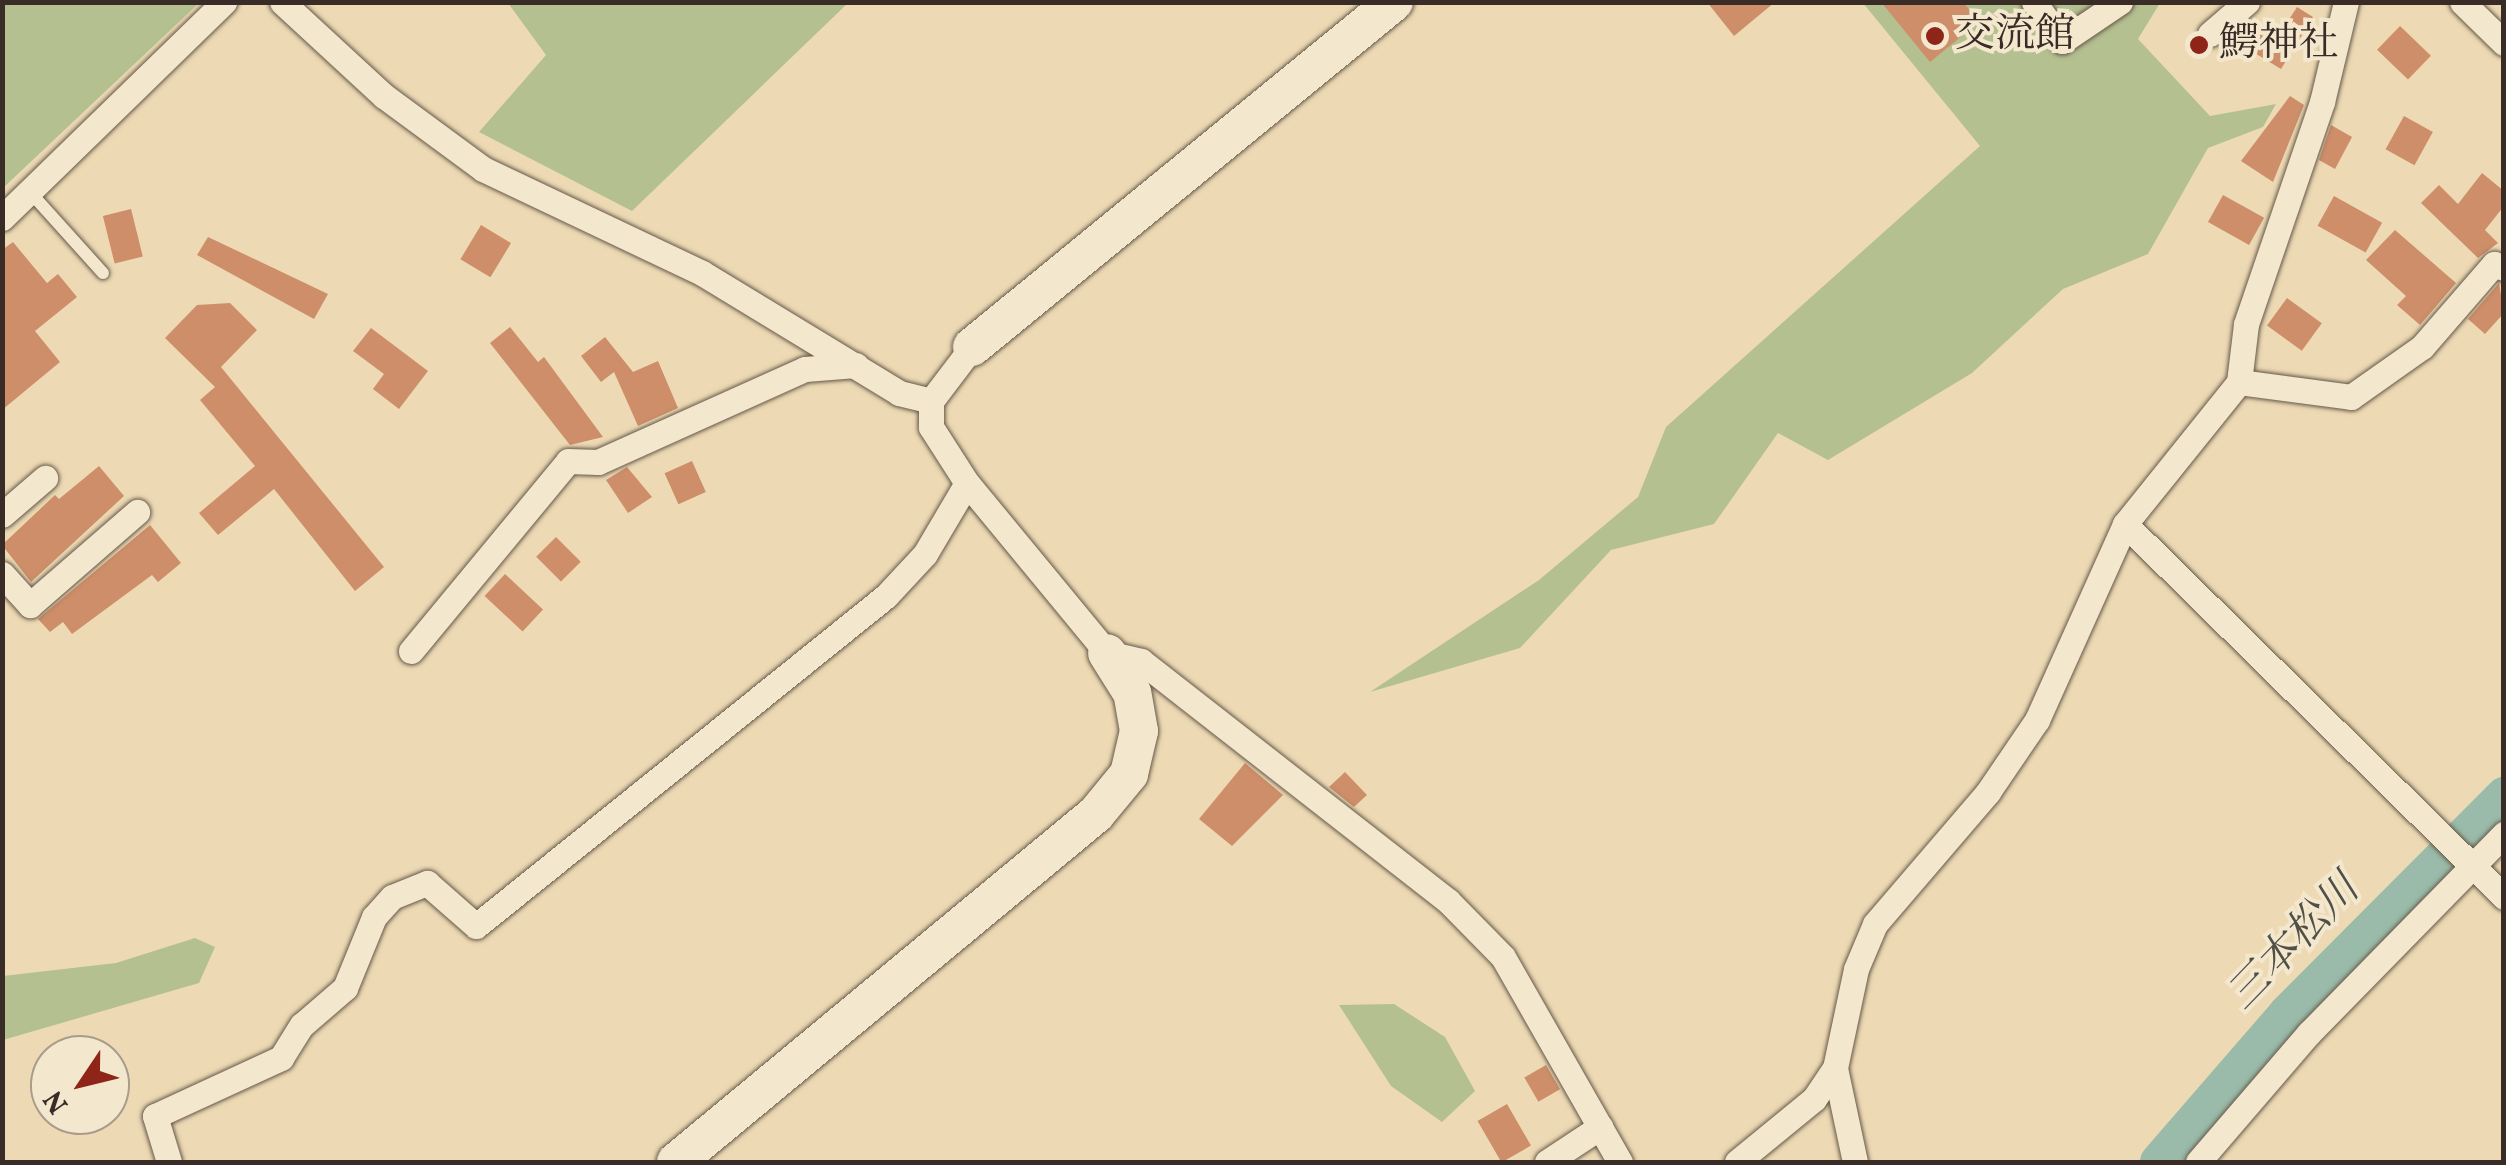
<!DOCTYPE html>
<meta charset="utf-8">
<style>
body{margin:0}
#map{position:relative;width:2506px;height:1165px;overflow:hidden;background:#eddab4;font-family:Vollkorn,"Noto Serif JP",serif}
div>[style]{position:absolute}
[style*='--x']{left:calc(var(--x)*1px);top:calc(var(--y)*1px);width:calc(var(--w)*1px);rotate:calc(var(--a)*1deg)}
.green>*{inset:0;background:#b4c090}
.river>*{height:38px;margin:-19px;padding:0 19px;transform-origin:19px;border-radius:19px;background:#9abba9}
.building>*{inset:0;background:#cd8e69;transform-origin:0 0}
.roads{filter:drop-shadow(0 0 2px #66584a) drop-shadow(0 0 2px #66584a)}
.lane>*{height:12px;margin:-6px;padding:0 6px;transform-origin:6px;border-radius:6px;background:#f3e7ce}
.street>*{height:25px;margin:-12.5px;padding:0 12.5px;transform-origin:12.5px;border-radius:12.5px;background:#f3e7ce}
.secondary>*{height:38px;margin:-19px;padding:0 19px;transform-origin:19px;border-radius:19px;background:#f3e7ce}
.dots>*{width:28px;height:28px;translate:-50% -50%;box-sizing:border-box;border:5px solid #f3e7ce;border-radius:50%}
span{translate:-50% -50%;white-space:nowrap;text-align:center;line-height:1.15;-webkit-text-stroke:8px #f3e7ce;paint-order:stroke}
.poi-label{font-size:40px;color:#392c26}
.left{translate:0 -50%;text-align:left}
.water-label{font-size:42px;color:#515047;font-style:italic}
.frame{position:absolute;inset:0;border:5px solid #392c26;pointer-events:none}
.north{position:absolute;left:30px;top:1035px;width:100px;height:100px;box-sizing:border-box;background:#f3e7ce;border:2px solid #a99c8b;border-radius:50%;rotate:235deg;font-size:28px;font-weight:700;line-height:40px;text-align:center;color:#392c26}
.north::after{content:'';display:block;margin:auto;width:35px;height:45px;background:#8f2418;clip-path:polygon(50% 0,100% 100%,50% 72%,0 100%)}
</style>
<div id="map">
<div class="green">
<i style="clip-path:polygon(3px 2px,199px 2px,199px 3px,3px 188px)"></i>
<i style="clip-path:polygon(508px 3px,848px 3px,632px 211px,479px 132px,546px 55px)"></i>
<i style="clip-path:polygon(1863px 3px,2160px 3px,2138px 39px,2210px 116px,2276px 104px,2263px 127px,2208px 148px,2148px 254px,2063px 289px,1972px 373px,1828px 460px,1778px 433px,1714px 524px,1611px 550px,1520px 648px,1370px 692px,1539px 580px,1638px 497px,1666px 427px,1980px 146px)"></i>
<i style="clip-path:polygon(195px 938px,215px 947px,199px 983px,3px 1040px,3px 976px,116px 963px)"></i>
<i style="clip-path:polygon(1394px 1004px,1445px 1037px,1475px 1091px,1442px 1122px,1391px 1086px,1339px 1005px)"></i>
</div>
<div class="river">
<i style="--x:2159;--y:1162;--w:196;--a:-49.1"></i>
<i style="--x:2287;--y:1014;--w:308;--a:-45.1"></i>
</div>
<div class="building">
<i style="clip-path:polygon(1707px 2px,1775px 2px,1734px 36px)"></i>
<i style="clip-path:polygon(1881px 2px,1963px 2px,1979px 22px,1930px 62px)"></i>
<i style="clip-path:polygon(2297px 7px,2313px 17px,2281px 69px,2230px 38px,2246px 25px,2274px 43px)"></i>
<i style="left:2400px;top:26px;width:43px;height:33px;rotate:44deg"></i>
<i style="clip-path:polygon(2290px 96px,2304px 105px,2273px 182px,2241px 161px)"></i>
<i style="left:2404px;top:116px;width:33px;height:38px;rotate:29deg"></i>
<i style="clip-path:polygon(2331px 125px,2352px 137px,2335px 169px,2319px 160px)"></i>
<i style="clip-path:polygon(2482px 173px,2504px 191px,2504px 206px,2485px 230px,2498px 243px,2478px 258px,2421px 203px,2439px 185px,2458px 204px)"></i>
<i style="left:2223px;top:195px;width:47px;height:31px;rotate:29deg"></i>
<i style="left:2334px;top:196px;width:55px;height:34px;rotate:29deg"></i>
<i style="left:131px;top:209px;width:49px;height:29px;rotate:76deg"></i>
<i style="left:481px;top:225px;width:35px;height:40px;rotate:31deg"></i>
<i style="clip-path:polygon(2395px 230px,2456px 283px,2420px 325px,2397px 305px,2406px 296px,2366px 260px)"></i>
<i style="clip-path:polygon(208px 237px,328px 294px,314px 319px,197px 255px)"></i>
<i style="clip-path:polygon(13px 242px,47px 283px,58px 274px,77px 297px,35px 331px,60px 362px,2px 410px,2px 250px)"></i>
<i style="clip-path:polygon(2499px 283px,2504px 313px,2485px 334px,2468px 319px)"></i>
<i style="left:2287px;top:298px;width:43px;height:34px;rotate:36deg"></i>
<i style="clip-path:polygon(230px 303px,257px 330px,221px 367px,384px 567px,355px 591px,274px 489px,218px 535px,199px 513px,255px 466px,200px 400px,215px 387px,165px 338px,197px 305px)"></i>
<i style="clip-path:polygon(510px 327px,538px 362px,544px 357px,603px 437px,570px 445px,490px 343px)"></i>
<i style="clip-path:polygon(371px 328px,428px 371px,399px 409px,373px 389px,384px 374px,353px 351px)"></i>
<i style="clip-path:polygon(605px 337px,633px 372px,658px 361px,678px 408px,638px 426px,614px 372px,601px 382px,581px 356px)"></i>
<i style="left:692px;top:461px;width:34px;height:30px;rotate:66deg"></i>
<i style="clip-path:polygon(99px 466px,124px 496px,31px 582px,2px 545px,55px 495px,59px 499px)"></i>
<i style="clip-path:polygon(627px 467px,652px 497px,628px 513px,606px 480px)"></i>
<i style="clip-path:polygon(150px 525px,181px 563px,158px 582px,152px 575px,72px 634px,63px 622px,50px 632px,38px 619px)"></i>
<i style="left:556px;top:537px;width:35px;height:28px;rotate:45deg"></i>
<i style="left:505px;top:574px;width:52px;height:30px;rotate:43deg"></i>
<i style="clip-path:polygon(1245px 763px,1283px 795px,1232px 846px,1199px 819px)"></i>
<i style="clip-path:polygon(1345px 772px,1367px 795px,1354px 807px,1329px 787px)"></i>
<i style="left:1546px;top:1065px;width:28px;height:25px;rotate:60deg"></i>
<i style="left:1507px;top:1104px;width:48px;height:34px;rotate:60deg"></i>
</div>
<div class="roads">
<div class="lane">
<i style="--x:30;--y:192;--w:109;--a:48"></i>
</div>
<div class="street">
<i style="--x:282;--y:2;--w:139;--a:42.7"></i>
<i style="--x:384;--y:96;--w:123;--a:36.4"></i>
<i style="--x:483;--y:169;--w:242;--a:25.4"></i>
<i style="--x:702;--y:273;--w:231;--a:31.3"></i>
<i style="--x:899;--y:393;--w:33;--a:14"></i>
<i style="--x:2034;--y:2;--w:48;--a:54.3"></i>
<i style="--x:2062;--y:41;--w:70;--a:-33.9"></i>
<i style="--x:2462;--y:2;--w:59;--a:44.3"></i>
<i style="--x:2210;--y:34;--w:49;--a:-40.9"></i>
<i style="--x:2;--y:218;--w:310;--a:-44.2"></i>
<i style="--x:972;--y:347;--w:68;--a:127.2"></i>
<i style="--x:931;--y:401;--w:26;--a:90"></i>
<i style="--x:931;--y:427;--w:67;--a:57.3"></i>
<i style="--x:967;--y:483;--w:220;--a:50.5"></i>
<i style="--x:1107;--y:653;--w:35;--a:13"></i>
<i style="--x:1141;--y:661;--w:390;--a:38"></i>
<i style="--x:1448;--y:901;--w:78;--a:45.5"></i>
<i style="--x:1503;--y:957;--w:236;--a:60.3"></i>
<i style="--x:2239;--y:382;--w:113;--a:7.6"></i>
<i style="--x:2351;--y:397;--w:87;--a:-35.2"></i>
<i style="--x:2422;--y:347;--w:110;--a:-49.1"></i>
<i style="--x:2494;--y:264;--w:11;--a:22"></i>
<i style="--x:2;--y:515;--w:57;--a:-40.7"></i>
<i style="--x:2125;--y:524;--w:532;--a:44.54"></i>
<i style="--x:2;--y:574;--w:42;--a:47.9"></i>
<i style="--x:30;--y:605;--w:142;--a:-41"></i>
<i style="--x:411;--y:651;--w:246;--a:-50.4"></i>
<i style="--x:568;--y:461;--w:30;--a:2"></i>
<i style="--x:598;--y:462;--w:227;--a:-24.2"></i>
<i style="--x:805;--y:369;--w:51;--a:-4.5"></i>
<i style="--x:1835;--y:1068;--w:96;--a:78"></i>
<i style="--x:169;--y:1162;--w:48;--a:-106.9"></i>
<i style="--x:155;--y:1116;--w:139;--a:-24.7"></i>
<i style="--x:281;--y:1058;--w:39;--a:-58"></i>
<i style="--x:302;--y:1025;--w:57;--a:-40.7"></i>
<i style="--x:345;--y:988;--w:77;--a:-67.8"></i>
<i style="--x:374;--y:917;--w:27;--a:-48"></i>
<i style="--x:392;--y:897;--w:38;--a:-22"></i>
<i style="--x:427;--y:883;--w:65;--a:41.3"></i>
<i style="--x:476;--y:926;--w:526;--a:-38.83"></i>
<i style="--x:886;--y:596;--w:57;--a:-47.1"></i>
<i style="--x:925;--y:554;--w:82;--a:-59.4"></i>
<i style="--x:1547;--y:1162;--w:64;--a:-33.4"></i>
<i style="--x:1737;--y:1162;--w:99;--a:-39.3"></i>
<i style="--x:1814;--y:1099;--w:37;--a:-56"></i>
<i style="--x:1835;--y:1068;--w:101;--a:-78"></i>
<i style="--x:1856;--y:969;--w:49;--a:-67.1"></i>
<i style="--x:1875;--y:924;--w:174;--a:-49.4"></i>
<i style="--x:1988;--y:792;--w:87;--a:-55.8"></i>
<i style="--x:2037;--y:720;--w:215;--a:-65.8"></i>
<i style="--x:2125;--y:524;--w:182;--a:-51.2"></i>
<i style="--x:2239;--y:382;--w:58;--a:-83.1"></i>
<i style="--x:2246;--y:324;--w:235;--a:-71.1"></i>
<i style="--x:2322;--y:102;--w:103;--a:-76.5"></i>
<i style="--x:2198;--y:1162;--w:170;--a:-49.3"></i>
<i style="--x:2309;--y:1033;--w:279;--a:-45.6"></i>
</div>
<div class="secondary">
<i style="--x:972;--y:347;--w:545;--a:-39.27"></i>
<i style="--x:676;--y:1162;--w:545;--a:-39.64"></i>
<i style="--x:1096;--y:814;--w:52;--a:-50.5"></i>
<i style="--x:1129;--y:774;--w:44;--a:-76.9"></i>
<i style="--x:1139;--y:731;--w:39;--a:-100"></i>
<i style="--x:1132;--y:693;--w:47;--a:-122"></i>
</div>
</div>
<div class="dots">
<i style="left:1935px;top:36px;background:#8f2418"></i>
<i style="left:2199px;top:45px;background:#8f2418"></i>
</div>
<div class="poi-label">
<span class="left" style="left:1955px;top:36px">交流館</span>
<span class="left" style="left:2219px;top:45px">鰐神社</span>
</div>
<div class="water-label">
<span style="left:2295px;top:944px;rotate:-46deg">三本松川</span>
</div>
<div class="frame"></div>
<div class="north">N</div>
</div>
